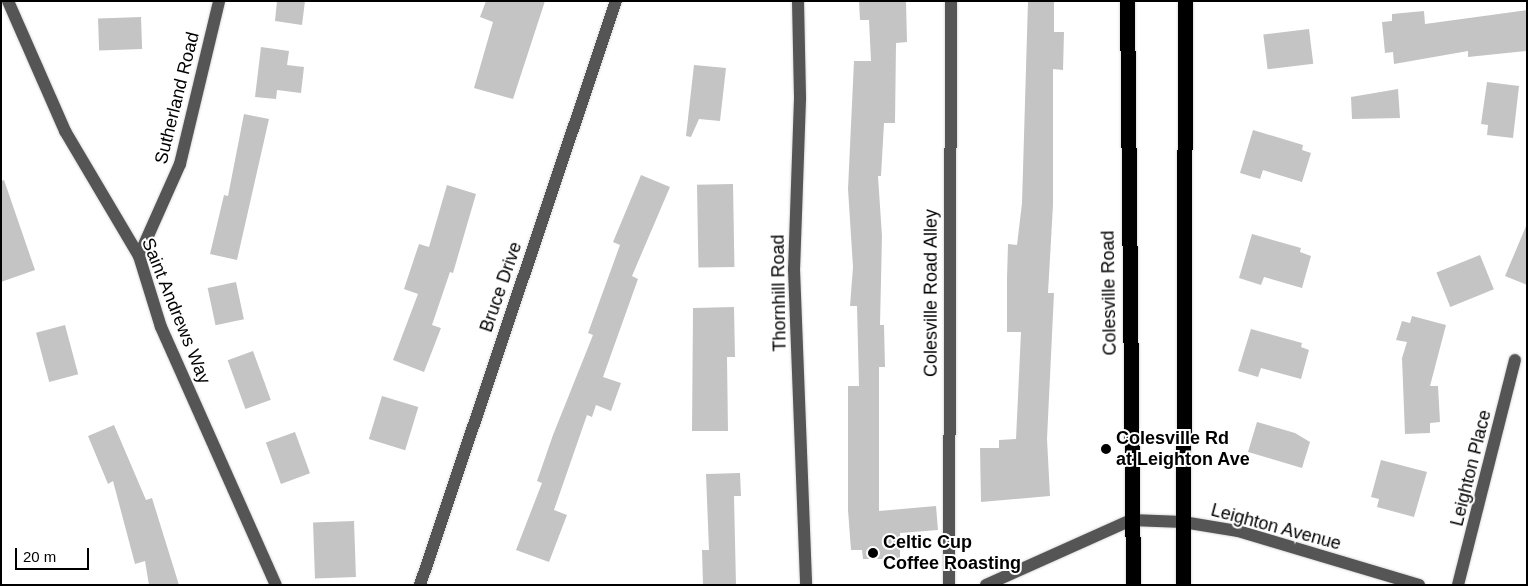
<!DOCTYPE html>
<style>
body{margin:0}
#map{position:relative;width:1528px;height:586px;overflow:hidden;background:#fff;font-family:Helvetica,sans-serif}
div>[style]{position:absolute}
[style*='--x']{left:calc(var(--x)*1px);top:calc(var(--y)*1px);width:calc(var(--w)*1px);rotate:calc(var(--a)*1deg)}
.building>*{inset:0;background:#c4c4c4;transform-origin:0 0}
.roads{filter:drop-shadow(0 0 1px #dbdbdb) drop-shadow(0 0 1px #dbdbdb)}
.minor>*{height:12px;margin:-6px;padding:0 6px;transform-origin:6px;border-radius:6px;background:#555}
.highway>*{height:15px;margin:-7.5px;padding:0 7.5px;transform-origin:7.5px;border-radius:7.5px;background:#000}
.dots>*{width:14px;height:14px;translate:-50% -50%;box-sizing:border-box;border:2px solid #fff;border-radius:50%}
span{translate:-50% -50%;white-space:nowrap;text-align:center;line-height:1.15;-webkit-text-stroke:4px #fff;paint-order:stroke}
.street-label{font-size:18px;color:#000}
.poi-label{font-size:18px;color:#000;font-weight:700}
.left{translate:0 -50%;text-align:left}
.frame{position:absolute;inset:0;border:2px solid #000;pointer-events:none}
.scale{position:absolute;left:15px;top:548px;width:74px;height:22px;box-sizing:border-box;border:2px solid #000;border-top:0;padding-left:6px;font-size:15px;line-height:18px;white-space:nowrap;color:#000;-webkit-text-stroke:4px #fff;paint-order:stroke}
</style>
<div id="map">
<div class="building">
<i style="clip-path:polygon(277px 1px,305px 1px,302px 25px,275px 21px)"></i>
<i style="clip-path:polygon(486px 1px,545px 1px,513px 99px,474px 88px,493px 22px,480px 17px)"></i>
<i style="clip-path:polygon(859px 1px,906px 1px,907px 42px,896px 43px,895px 123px,884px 123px,881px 176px,878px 176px,882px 236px,880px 325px,884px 325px,885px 367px,879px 367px,879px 511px,936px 506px,938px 530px,900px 533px,900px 559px,863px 559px,862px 550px,851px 550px,848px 510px,848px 386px,859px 386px,857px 306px,850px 306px,853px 267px,848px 189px,854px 61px,871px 61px,869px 20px,860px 20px)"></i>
<i style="clip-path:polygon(1028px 1px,1054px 1px,1054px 32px,1064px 32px,1063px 70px,1053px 69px,1053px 205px,1048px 293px,1054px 293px,1047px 439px,1050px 496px,981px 502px,980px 448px,999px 448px,999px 440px,1016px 439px,1021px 332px,1007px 332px,1007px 279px,1008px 244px,1017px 245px,1022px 203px)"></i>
<i style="clip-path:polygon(1527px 10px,1527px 51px,1468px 57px,1468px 51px,1394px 64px,1393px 52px,1385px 53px,1382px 22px,1392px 21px,1392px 14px,1424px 11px,1425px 24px)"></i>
<i style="left:141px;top:17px;width:32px;height:43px;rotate:88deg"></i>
<i style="left:1309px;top:29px;width:35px;height:46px;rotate:83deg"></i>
<i style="clip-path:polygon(261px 47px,289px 51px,287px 65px,304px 67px,301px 93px,277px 90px,276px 99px,255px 97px)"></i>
<i style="clip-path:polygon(694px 65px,726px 68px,720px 121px,699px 119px,691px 137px,686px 136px)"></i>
<i style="clip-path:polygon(1487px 82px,1519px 86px,1513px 138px,1487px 135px,1488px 125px,1481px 124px)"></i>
<i style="clip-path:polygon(1398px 89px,1400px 118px,1352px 119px,1351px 97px)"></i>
<i style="clip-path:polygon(244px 114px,269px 119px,237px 260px,210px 254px,224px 195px,228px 196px)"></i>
<i style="clip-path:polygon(1253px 130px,1303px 145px,1302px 150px,1311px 153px,1302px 182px,1263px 170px,1260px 179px,1240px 173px)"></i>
<i style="clip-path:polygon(641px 175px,670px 187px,632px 276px,638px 279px,603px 377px,621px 383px,611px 411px,596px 405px,592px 417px,587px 415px,554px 510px,567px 515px,549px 562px,516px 550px,542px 483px,537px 481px,553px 435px,593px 335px,588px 333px,620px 245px,613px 242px)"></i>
<i style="clip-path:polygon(4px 180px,35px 270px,1px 282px,1px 181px)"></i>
<i style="left:733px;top:184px;width:83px;height:36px;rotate:89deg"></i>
<i style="clip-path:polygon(447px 185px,476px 194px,453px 273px,450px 272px,432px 325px,441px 328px,424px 372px,393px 360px,418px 294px,404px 289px,419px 244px,429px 247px)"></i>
<i style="clip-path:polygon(1527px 224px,1527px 285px,1505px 276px)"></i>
<i style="clip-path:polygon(1252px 234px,1301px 248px,1300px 252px,1311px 256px,1302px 288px,1264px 277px,1261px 285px,1239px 278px)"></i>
<i style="left:1480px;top:255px;width:37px;height:47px;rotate:68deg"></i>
<i style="left:236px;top:282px;width:38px;height:29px;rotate:78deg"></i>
<i style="clip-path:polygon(734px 307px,735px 357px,727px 357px,728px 431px,692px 431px,693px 308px)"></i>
<i style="clip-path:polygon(1412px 316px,1446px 325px,1430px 386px,1438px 386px,1440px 422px,1430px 423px,1430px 433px,1405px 434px,1402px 358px,1407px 342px,1396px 340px,1402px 321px,1410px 323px)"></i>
<i style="left:65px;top:325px;width:51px;height:30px;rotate:75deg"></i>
<i style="clip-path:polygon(1251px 329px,1302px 343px,1301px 347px,1309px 350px,1301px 379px,1261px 368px,1258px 377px,1238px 371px)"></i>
<i style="left:253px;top:351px;width:52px;height:27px;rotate:70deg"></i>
<i style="left:382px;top:396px;width:38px;height:45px;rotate:17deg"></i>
<i style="clip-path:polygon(1257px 422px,1295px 433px,1310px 442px,1302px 468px,1248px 452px)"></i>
<i style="clip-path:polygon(114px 425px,146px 500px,152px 498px,179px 585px,149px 585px,145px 561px,135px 564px,113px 481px,108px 484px,88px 436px)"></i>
<i style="left:295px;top:432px;width:44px;height:31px;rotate:70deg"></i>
<i style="clip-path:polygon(1381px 460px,1427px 472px,1414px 517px,1377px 507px,1379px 499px,1371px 497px)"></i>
<i style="clip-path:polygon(740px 473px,741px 496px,734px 496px,736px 585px,703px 585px,702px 550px,709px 550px,706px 474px)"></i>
<i style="left:354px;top:521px;width:56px;height:41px;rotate:88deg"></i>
</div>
<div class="roads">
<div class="minor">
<i style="--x:8;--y:1;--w:142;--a:66.3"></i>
<i style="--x:65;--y:131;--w:145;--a:59.4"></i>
<i style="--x:139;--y:256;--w:74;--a:72.8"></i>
<i style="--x:161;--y:327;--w:282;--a:66"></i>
<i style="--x:798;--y:1;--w:98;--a:88.8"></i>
<i style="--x:800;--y:99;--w:170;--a:92"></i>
<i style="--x:794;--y:269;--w:316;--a:87.8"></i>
<i style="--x:139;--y:256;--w:101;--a:-66"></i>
<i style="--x:180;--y:164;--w:168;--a:-76.5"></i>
<i style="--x:420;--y:585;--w:616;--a:-71.45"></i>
<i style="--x:949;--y:585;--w:584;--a:-89.8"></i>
<i style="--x:986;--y:585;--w:159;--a:-24.1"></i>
<i style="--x:1131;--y:520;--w:52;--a:2.2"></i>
<i style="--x:1183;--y:522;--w:56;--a:9.3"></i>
<i style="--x:1238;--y:531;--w:189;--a:16.6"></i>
<i style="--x:1458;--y:585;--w:232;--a:-75.8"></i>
</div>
<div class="highway">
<i style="--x:1127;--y:1;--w:584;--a:89.41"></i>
<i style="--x:1183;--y:585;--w:584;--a:-89.8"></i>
</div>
</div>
<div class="dots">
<i style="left:1106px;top:449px;background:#000"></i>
<i style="left:873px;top:553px;background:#000"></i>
</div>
<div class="street-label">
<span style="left:177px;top:98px;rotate:-76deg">Sutherland Road</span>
<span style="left:501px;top:287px;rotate:-71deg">Bruce Drive</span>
<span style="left:779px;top:293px;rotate:-91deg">Thornhill Road</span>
<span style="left:931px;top:293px;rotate:-90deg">Colesville Road Alley</span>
<span style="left:1109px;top:293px;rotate:-91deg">Colesville Road</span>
<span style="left:176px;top:311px;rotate:68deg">Saint Andrews Way</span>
<span style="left:1471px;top:468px;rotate:-76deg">Leighton Place</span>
<span style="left:1276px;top:527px;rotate:15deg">Leighton Avenue</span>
</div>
<div class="poi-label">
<span class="left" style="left:1116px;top:449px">Colesville Rd<br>at Leighton Ave</span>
<span class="left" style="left:883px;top:553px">Celtic Cup<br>Coffee Roasting</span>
</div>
<div class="frame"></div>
<div class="scale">20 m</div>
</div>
